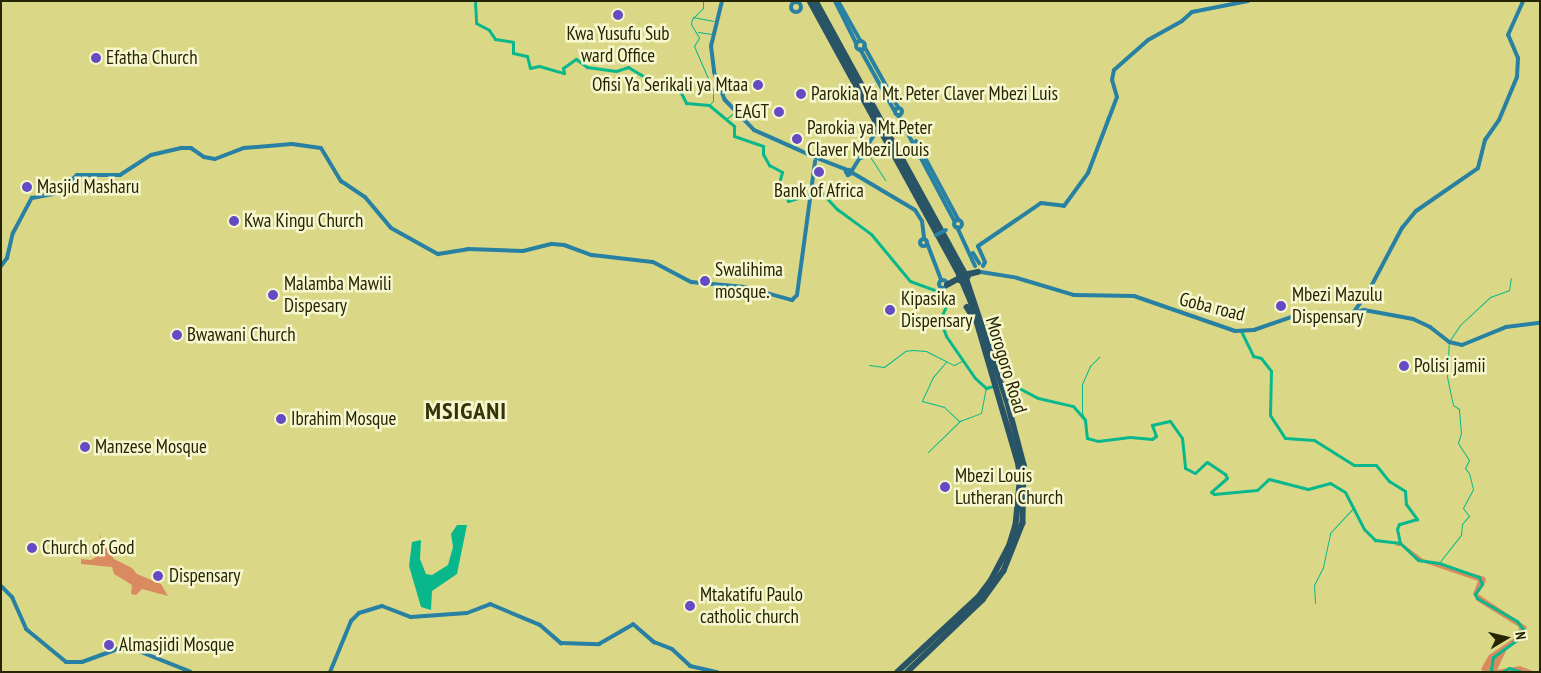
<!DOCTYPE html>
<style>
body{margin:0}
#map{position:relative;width:1541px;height:673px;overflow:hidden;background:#dad886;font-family:"PT Sans Narrow",sans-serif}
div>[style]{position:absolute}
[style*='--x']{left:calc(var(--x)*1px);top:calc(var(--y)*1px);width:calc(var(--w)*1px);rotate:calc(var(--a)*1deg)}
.green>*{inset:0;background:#da8a60}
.water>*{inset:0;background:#08b88c}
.stream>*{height:1px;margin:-0.5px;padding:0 0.5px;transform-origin:0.5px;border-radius:0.5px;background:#08b88c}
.river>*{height:3px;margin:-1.5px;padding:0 1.5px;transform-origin:1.5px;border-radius:1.5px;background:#08b88c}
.secondary>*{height:4px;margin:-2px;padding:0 2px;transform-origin:2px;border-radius:2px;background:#2880a2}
.secondary>.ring{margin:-2px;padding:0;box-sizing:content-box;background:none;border:4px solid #2880a2;border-radius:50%}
.highway>*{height:5.5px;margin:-2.75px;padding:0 2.75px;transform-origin:2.75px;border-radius:2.75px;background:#295466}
.secondary-bridge>*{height:4px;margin:-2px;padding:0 2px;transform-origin:2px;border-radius:2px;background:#2880a2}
.dots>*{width:14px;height:14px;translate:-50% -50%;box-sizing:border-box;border:2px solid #f7f7cf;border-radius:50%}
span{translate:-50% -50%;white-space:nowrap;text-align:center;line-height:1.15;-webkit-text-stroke:5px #f7f7cf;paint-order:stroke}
.poi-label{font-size:19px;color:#262503}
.left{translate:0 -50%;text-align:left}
.right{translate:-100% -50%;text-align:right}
.street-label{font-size:19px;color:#262503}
.district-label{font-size:24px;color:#353406;font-weight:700;letter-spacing:1px}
.frame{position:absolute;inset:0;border:2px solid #262503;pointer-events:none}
.north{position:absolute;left:1481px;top:613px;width:50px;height:50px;-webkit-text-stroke:4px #f7f7cf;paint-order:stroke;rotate:81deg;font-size:14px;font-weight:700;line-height:20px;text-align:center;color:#262503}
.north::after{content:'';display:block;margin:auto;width:18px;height:22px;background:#262503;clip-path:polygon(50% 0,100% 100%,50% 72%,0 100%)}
</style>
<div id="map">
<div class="green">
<i style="clip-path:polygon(99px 534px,114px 559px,132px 568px,137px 574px,161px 584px,168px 596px,142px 589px,136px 595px,131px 594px,132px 585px,114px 574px,112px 567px,81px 564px,81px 559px,91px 560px,104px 552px)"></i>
<i style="clip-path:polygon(1399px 541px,1423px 559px,1485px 577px,1486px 581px,1478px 594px,1527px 627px,1522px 639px,1507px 649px,1497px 670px,1520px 666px,1535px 672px,1484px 672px,1481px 669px,1489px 655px,1519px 635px,1519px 627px,1477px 601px,1473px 594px,1478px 581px,1416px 560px,1402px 546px,1396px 546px)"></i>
</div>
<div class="water">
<i style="clip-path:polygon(457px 525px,467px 525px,457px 574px,432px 591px,431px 610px,421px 607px,409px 566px,412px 542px,421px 540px,420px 559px,426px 574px,432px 575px,448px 565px,453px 547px,451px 534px)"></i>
</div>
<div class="stream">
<i style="--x:703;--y:1;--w:7;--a:90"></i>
<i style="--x:703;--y:8;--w:16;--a:135"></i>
<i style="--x:692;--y:19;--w:5;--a:101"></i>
<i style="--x:691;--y:24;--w:16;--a:60"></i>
<i style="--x:699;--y:38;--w:9;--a:122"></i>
<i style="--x:694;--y:46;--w:48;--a:66.6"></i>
<i style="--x:713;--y:90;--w:11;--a:90"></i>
<i style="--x:713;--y:101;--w:6;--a:135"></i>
<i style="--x:693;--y:17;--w:21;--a:11"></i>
<i style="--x:698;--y:32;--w:14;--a:8"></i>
<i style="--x:726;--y:119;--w:10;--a:-37"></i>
<i style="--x:1105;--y:125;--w:9;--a:-77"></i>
<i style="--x:861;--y:159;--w:9;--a:-27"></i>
<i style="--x:869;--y:155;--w:30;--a:57"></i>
<i style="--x:1450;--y:340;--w:18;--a:-56"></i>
<i style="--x:1460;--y:325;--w:41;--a:-43"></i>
<i style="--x:1490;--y:297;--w:20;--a:-20"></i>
<i style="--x:1509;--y:290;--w:12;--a:-81"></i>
<i style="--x:946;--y:362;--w:20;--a:131"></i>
<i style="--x:933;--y:377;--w:26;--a:115"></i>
<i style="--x:922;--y:401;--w:23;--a:15"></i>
<i style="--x:944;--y:407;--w:21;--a:43"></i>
<i style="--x:869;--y:365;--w:15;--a:8"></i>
<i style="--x:884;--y:367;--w:26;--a:-37"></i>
<i style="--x:905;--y:351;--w:7;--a:-8"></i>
<i style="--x:912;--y:350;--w:14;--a:4"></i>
<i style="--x:926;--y:351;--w:31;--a:27"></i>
<i style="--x:954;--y:365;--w:9;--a:-27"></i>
<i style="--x:1085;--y:420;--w:8;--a:-113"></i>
<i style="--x:1082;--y:413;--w:29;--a:-90"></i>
<i style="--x:1082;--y:384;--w:20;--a:-66"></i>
<i style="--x:1090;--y:366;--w:13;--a:-45"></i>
<i style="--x:928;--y:452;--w:45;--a:-44.1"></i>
<i style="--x:960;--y:421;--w:22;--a:-21"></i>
<i style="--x:981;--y:413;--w:25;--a:-79"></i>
<i style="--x:1439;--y:563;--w:36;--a:-52"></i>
<i style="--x:1461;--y:535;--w:11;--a:-85"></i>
<i style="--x:1462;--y:524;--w:11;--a:-49"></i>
<i style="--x:1469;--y:516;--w:10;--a:-127"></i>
<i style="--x:1463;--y:508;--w:21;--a:-62"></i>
<i style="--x:1473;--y:489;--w:16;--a:-104"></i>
<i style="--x:1469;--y:473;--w:6;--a:-129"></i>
<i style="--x:1465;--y:468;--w:9;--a:-63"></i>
<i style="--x:1469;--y:460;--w:20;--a:-123"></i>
<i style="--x:1458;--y:443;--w:10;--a:-73"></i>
<i style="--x:1461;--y:433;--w:24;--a:-95"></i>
<i style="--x:1459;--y:409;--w:7;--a:-146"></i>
<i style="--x:1453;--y:405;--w:29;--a:-102"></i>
<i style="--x:1447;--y:377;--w:33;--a:-87"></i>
<i style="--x:1315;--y:603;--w:18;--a:-93"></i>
<i style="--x:1314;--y:585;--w:20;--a:-63"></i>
<i style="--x:1323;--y:567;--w:35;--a:-78"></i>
<i style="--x:1330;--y:533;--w:33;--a:-47"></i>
</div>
<div class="river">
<i style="--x:475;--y:1;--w:22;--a:87"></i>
<i style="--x:476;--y:23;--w:15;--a:28"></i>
<i style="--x:489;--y:30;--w:11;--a:56"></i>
<i style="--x:495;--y:39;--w:18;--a:9"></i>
<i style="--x:513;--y:42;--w:11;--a:90"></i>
<i style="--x:513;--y:53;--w:14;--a:12"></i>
<i style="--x:527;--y:56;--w:12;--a:76"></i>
<i style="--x:530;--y:68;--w:9;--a:-13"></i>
<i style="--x:539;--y:66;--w:26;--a:16"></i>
<i style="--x:564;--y:73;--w:5;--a:-101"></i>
<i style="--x:563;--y:68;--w:16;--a:-35"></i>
<i style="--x:576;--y:59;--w:14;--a:36"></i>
<i style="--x:587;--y:67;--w:29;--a:8"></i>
<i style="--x:616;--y:71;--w:13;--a:-18"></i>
<i style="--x:628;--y:67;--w:26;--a:31"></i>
<i style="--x:650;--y:80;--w:20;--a:9"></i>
<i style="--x:670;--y:83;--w:11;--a:34"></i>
<i style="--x:679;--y:89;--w:16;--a:63"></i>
<i style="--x:686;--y:103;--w:23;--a:5"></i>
<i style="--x:709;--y:105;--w:33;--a:40"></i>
<i style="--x:734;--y:126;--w:10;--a:90"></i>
<i style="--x:734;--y:136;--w:31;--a:19"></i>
<i style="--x:763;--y:146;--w:8;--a:90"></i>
<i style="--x:763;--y:154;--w:13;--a:61"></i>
<i style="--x:769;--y:165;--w:15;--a:28"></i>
<i style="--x:782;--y:172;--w:11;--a:105"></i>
<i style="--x:779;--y:183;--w:20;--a:63"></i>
<i style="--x:788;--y:201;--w:34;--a:-17"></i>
<i style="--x:820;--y:191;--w:25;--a:47"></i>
<i style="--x:837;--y:209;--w:42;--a:36.3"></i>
<i style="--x:871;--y:234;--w:61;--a:50.3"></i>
<i style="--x:910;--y:281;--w:33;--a:20"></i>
<i style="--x:941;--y:292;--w:15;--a:70"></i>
<i style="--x:946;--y:306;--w:15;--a:113"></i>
<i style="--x:940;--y:320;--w:17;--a:69"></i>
<i style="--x:946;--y:336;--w:51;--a:55.4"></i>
<i style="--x:975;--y:378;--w:15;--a:42"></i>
<i style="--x:986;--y:388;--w:7;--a:-16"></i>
<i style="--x:1241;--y:331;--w:28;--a:64"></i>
<i style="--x:1253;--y:356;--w:8;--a:14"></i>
<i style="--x:1261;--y:358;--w:16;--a:52"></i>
<i style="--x:1271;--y:371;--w:44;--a:91.3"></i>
<i style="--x:1270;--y:415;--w:27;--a:57"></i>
<i style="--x:1285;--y:438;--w:29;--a:4"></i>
<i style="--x:1314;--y:440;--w:47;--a:32"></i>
<i style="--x:1354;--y:465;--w:22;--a:0"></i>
<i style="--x:1376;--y:465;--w:21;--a:51"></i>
<i style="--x:1389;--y:481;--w:19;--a:32"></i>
<i style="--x:1405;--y:491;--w:13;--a:86"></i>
<i style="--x:1406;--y:504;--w:19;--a:54"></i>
<i style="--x:1417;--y:519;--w:19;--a:164"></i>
<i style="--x:1399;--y:524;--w:5;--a:112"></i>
<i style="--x:1397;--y:529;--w:14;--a:78"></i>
<i style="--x:1007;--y:388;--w:12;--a:0"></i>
<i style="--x:1019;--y:388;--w:21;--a:28"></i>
<i style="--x:1038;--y:398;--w:36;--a:13"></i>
<i style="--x:1073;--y:406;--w:18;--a:49"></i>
<i style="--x:1085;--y:420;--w:18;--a:84"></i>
<i style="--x:1087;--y:438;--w:11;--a:15"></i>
<i style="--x:1098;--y:441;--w:32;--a:-7"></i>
<i style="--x:1130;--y:437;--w:22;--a:5"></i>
<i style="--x:1152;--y:439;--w:5;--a:-37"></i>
<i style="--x:1156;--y:436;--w:12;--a:-110"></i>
<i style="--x:1152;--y:425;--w:18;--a:-13"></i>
<i style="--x:1170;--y:421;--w:21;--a:55"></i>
<i style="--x:1182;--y:438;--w:30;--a:84"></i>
<i style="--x:1185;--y:468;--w:11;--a:27"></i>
<i style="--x:1195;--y:473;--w:16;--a:-43"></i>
<i style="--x:1207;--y:462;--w:22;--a:34"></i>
<i style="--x:1225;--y:474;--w:4;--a:63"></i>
<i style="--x:1227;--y:478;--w:21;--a:139"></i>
<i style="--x:1211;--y:492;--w:4;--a:34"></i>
<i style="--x:1214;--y:494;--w:43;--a:-5.3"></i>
<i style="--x:1257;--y:490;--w:16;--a:-43"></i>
<i style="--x:1269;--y:479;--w:40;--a:14.4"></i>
<i style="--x:1308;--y:489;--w:23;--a:-15"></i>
<i style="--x:1330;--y:483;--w:17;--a:31"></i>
<i style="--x:1345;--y:492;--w:42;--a:62.8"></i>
<i style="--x:1364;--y:529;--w:16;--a:45"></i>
<i style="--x:1375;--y:540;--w:25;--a:7"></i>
<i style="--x:1400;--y:543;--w:25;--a:43"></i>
<i style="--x:1418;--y:560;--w:21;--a:8"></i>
<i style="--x:1439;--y:563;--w:42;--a:19.3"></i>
<i style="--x:1479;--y:577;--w:8;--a:67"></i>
<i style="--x:1482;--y:584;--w:12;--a:125"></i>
<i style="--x:1475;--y:594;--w:4;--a:63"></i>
<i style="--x:1477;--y:598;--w:46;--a:29.9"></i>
<i style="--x:1517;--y:621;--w:10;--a:53"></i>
<i style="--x:1523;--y:629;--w:11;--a:117"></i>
<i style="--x:1518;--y:639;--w:31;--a:144"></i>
<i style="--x:1493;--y:657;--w:12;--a:99"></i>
<i style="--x:1491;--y:669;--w:4;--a:56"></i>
<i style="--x:1502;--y:672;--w:8;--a:-30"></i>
<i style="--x:1509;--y:668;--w:14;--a:17"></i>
</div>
<div class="secondary">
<i style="--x:722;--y:1;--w:46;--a:103.7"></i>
<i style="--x:711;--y:46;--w:26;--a:83"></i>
<i style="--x:714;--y:72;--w:30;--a:69"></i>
<i style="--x:725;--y:100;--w:42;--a:46"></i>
<i style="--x:754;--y:130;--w:69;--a:24"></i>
<i style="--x:835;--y:1;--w:47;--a:63.4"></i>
<i style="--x:838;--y:1;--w:45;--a:60.6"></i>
<i class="ring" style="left:791px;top:2px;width:6px;height:6px"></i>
<i class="ring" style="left:855.5px;top:40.5px;width:5px;height:5px"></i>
<i style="--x:864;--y:46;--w:70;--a:60.9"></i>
<i style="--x:860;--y:49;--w:70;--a:60.9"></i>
<i class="ring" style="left:894.5px;top:107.5px;width:3px;height:3px"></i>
<i style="--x:898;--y:115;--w:121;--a:62"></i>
<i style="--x:916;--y:141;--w:89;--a:61.7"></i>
<i style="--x:819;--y:159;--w:31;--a:21"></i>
<i style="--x:849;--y:170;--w:4;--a:56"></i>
<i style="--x:851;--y:173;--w:4;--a:146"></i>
<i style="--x:848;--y:175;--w:4;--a:-124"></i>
<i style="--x:846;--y:172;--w:4;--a:-34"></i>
<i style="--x:851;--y:172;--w:74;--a:30.7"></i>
<i style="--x:915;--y:210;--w:13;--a:58"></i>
<i style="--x:922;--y:221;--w:17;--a:83"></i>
<i style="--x:851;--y:172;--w:53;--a:-58.1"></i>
<i class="ring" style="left:954px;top:220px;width:4px;height:4px"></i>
<i style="--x:957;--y:227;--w:43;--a:65.2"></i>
<i class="ring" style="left:919.5px;top:238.5px;width:3px;height:3px"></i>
<i style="--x:927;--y:243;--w:40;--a:69"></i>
<i style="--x:973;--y:253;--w:12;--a:59"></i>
<i style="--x:1;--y:266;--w:10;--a:-53"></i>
<i style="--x:7;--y:258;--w:26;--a:-77"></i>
<i style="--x:13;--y:233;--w:40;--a:-62"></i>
<i style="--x:32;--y:198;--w:25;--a:-11"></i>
<i style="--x:57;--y:193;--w:27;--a:-42"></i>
<i style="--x:77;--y:175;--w:43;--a:0"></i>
<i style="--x:120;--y:175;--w:37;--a:-33"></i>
<i style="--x:151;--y:155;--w:32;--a:-13"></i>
<i style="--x:182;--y:148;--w:9;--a:0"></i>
<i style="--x:191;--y:148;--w:16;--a:35"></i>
<i style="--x:204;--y:157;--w:11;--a:10"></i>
<i style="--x:215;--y:159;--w:31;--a:-21"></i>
<i style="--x:244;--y:148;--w:48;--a:-4.8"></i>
<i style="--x:292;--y:144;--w:29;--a:8"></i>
<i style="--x:321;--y:148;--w:39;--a:59"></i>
<i style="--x:341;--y:181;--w:29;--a:34"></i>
<i style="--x:365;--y:197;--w:40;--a:50"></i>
<i style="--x:391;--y:228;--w:54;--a:29"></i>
<i style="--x:438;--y:254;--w:30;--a:-9"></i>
<i style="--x:468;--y:249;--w:55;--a:2.1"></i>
<i style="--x:523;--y:251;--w:30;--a:-14"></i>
<i style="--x:552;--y:244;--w:12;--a:5"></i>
<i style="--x:564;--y:245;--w:30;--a:20"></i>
<i style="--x:592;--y:255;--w:61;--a:6.5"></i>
<i style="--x:653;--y:262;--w:43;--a:27.8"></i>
<i style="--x:691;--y:282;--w:54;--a:5.3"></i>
<i style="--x:745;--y:287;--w:49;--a:15.5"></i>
<i style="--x:792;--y:300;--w:7;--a:-45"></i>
<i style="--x:797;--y:295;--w:135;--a:-82.3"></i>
<i style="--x:983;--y:266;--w:4;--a:-63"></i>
<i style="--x:985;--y:262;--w:17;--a:-114"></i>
<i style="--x:978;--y:246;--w:76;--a:-34.3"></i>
<i style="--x:1041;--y:203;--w:23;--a:7"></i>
<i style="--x:1064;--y:206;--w:41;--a:-54"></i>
<i style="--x:1088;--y:173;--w:81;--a:-69.1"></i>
<i style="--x:1117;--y:97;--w:18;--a:-106"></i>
<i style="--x:1112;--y:80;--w:10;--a:-79"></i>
<i style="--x:1114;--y:70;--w:45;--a:-41.4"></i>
<i style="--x:1148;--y:40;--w:39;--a:-29"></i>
<i style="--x:1182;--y:21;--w:13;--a:-42"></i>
<i style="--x:1192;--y:12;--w:57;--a:-11.1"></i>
<i style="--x:981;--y:272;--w:36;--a:9"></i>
<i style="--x:1017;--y:278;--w:59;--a:16.6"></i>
<i style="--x:1074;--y:295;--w:60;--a:1"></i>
<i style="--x:1134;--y:296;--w:107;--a:19.1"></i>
<i style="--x:1235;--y:331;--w:19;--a:-3"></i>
<i style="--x:1254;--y:330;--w:46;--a:-19.2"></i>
<i style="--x:1297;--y:315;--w:40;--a:4.3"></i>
<i style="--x:1337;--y:318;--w:28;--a:-17"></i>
<i style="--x:1364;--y:310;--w:50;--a:10.4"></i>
<i style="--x:1413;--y:319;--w:19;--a:25"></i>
<i style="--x:1430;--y:327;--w:24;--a:38"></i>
<i style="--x:1449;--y:342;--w:13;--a:13"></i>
<i style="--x:1462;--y:345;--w:48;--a:-22.2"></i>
<i style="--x:1506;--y:327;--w:34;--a:-7"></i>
<i class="ring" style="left:939px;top:280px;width:4px;height:4px"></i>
<i style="--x:1353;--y:313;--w:24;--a:-54"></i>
<i style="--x:1367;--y:294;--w:75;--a:-62.1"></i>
<i style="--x:1402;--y:228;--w:22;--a:-51"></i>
<i style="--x:1416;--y:211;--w:75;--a:-34.7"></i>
<i style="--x:1478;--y:168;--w:29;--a:-76"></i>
<i style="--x:1485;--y:140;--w:24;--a:-55"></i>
<i style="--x:1499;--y:120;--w:47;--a:-67.3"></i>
<i style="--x:1517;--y:77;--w:19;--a:-87"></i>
<i style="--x:1518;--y:58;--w:25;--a:-113"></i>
<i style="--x:1508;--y:35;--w:37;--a:-66"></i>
<i style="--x:1;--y:586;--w:16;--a:45"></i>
<i style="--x:12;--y:597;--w:35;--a:66"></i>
<i style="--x:26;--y:629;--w:52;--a:39.5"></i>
<i style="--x:66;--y:662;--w:16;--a:0"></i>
<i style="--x:82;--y:662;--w:38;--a:-20"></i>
<i style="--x:118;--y:649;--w:18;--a:3"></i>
<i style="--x:136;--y:650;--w:59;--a:21.8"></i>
<i style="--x:330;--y:672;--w:55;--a:-67.6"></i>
<i style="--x:351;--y:621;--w:11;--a:-45"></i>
<i style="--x:359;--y:613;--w:24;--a:-17"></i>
<i style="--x:382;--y:606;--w:31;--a:21"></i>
<i style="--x:411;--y:617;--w:56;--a:-4.1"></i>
<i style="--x:467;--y:613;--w:25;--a:-21"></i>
<i style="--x:490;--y:604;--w:54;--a:22.8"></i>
<i style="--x:540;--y:625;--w:28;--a:41"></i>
<i style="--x:561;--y:643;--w:38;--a:2"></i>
<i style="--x:599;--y:644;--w:39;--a:-30"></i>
<i style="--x:633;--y:624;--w:28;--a:41"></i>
<i style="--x:654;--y:642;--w:19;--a:21"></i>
<i style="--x:672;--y:649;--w:25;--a:43"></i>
<i style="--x:690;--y:666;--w:28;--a:13"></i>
</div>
<div class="highway">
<i style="--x:810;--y:1;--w:310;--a:61.3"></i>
<i style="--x:959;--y:273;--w:30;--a:67"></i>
<i style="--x:971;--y:301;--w:171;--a:73.7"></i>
<i style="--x:1019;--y:465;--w:18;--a:87"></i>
<i style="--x:1020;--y:483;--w:42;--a:95.4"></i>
<i style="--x:1016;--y:525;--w:21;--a:107"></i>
<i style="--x:1010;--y:545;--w:41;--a:117.8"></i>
<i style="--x:991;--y:581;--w:21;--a:127"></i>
<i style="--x:978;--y:598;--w:109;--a:137.2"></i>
<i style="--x:816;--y:1;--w:308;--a:61.3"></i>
<i style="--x:964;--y:271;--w:136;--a:71.6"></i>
<i style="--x:1007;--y:400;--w:67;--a:75.3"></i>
<i style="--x:1024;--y:465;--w:58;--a:91"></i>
<i style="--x:1023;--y:523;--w:52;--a:111.6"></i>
<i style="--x:1004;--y:571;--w:36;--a:126"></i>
<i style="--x:983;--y:600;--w:104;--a:136.2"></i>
<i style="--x:967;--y:278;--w:4;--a:-63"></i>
<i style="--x:969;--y:274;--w:9;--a:-13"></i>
<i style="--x:947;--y:285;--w:13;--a:-29"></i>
<i style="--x:958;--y:279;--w:4;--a:27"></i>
<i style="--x:967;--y:307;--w:15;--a:58"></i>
</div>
<div class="secondary-bridge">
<i style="--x:936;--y:235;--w:11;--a:-27"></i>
</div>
<div class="dots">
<i style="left:618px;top:15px;background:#644bc4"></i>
<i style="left:96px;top:58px;background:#644bc4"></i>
<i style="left:758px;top:85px;background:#644bc4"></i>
<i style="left:801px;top:94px;background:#644bc4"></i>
<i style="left:779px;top:112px;background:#644bc4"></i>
<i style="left:797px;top:139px;background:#644bc4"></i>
<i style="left:819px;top:172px;background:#644bc4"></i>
<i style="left:27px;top:187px;background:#644bc4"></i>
<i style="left:234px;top:221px;background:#644bc4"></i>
<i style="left:705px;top:281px;background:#644bc4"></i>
<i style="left:273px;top:295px;background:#644bc4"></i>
<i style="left:1281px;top:306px;background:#644bc4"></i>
<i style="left:890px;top:310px;background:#644bc4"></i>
<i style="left:177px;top:335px;background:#644bc4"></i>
<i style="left:1404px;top:366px;background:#644bc4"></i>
<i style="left:281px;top:419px;background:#644bc4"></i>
<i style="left:85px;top:447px;background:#644bc4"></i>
<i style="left:945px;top:487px;background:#644bc4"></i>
<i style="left:32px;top:548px;background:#644bc4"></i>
<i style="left:158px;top:576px;background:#644bc4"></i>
<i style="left:690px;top:606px;background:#644bc4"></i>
<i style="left:109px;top:645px;background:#644bc4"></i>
</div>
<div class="poi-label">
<span style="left:618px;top:45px">Kwa Yusufu Sub<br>ward Office</span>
<span class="left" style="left:106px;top:58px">Efatha Church</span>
<span class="right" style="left:748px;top:85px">Ofisi Ya Serikali ya Mtaa</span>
<span class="left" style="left:811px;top:94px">Parokia Ya Mt. Peter Claver Mbezi Luis</span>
<span class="right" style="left:769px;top:112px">EAGT</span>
<span class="left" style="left:807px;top:139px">Parokia ya Mt.Peter<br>Claver Mbezi Louis</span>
<span class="left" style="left:37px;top:187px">Masjid Masharu</span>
<span style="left:819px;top:191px">Bank of Africa</span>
<span class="left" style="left:244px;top:221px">Kwa Kingu Church</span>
<span class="left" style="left:715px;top:281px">Swalihima<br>mosque.</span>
<span class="left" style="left:284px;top:295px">Malamba Mawili<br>Dispesary</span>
<span class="left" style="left:1292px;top:306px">Mbezi Mazulu<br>Dispensary</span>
<span class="left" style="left:901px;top:310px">Kipasika<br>Dispensary</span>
<span class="left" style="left:187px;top:335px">Bwawani Church</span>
<span class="left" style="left:1414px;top:366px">Polisi jamii</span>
<span class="left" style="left:291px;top:419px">Ibrahim Mosque</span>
<span class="left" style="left:95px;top:447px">Manzese Mosque</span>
<span class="left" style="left:955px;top:487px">Mbezi Louis<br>Lutheran Church</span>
<span class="left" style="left:42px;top:548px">Church of God</span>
<span class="left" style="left:169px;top:576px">Dispensary</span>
<span class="left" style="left:700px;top:606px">Mtakatifu Paulo<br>catholic church</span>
<span class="left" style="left:119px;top:645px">Almasjidi Mosque</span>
</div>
<div class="street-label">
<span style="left:1212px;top:307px;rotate:14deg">Goba road</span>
<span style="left:1006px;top:365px;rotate:73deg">Morogoro Road</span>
</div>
<div class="district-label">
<span style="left:466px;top:411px">MSIGANI</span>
</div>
<div class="frame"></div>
<div class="north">N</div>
</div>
